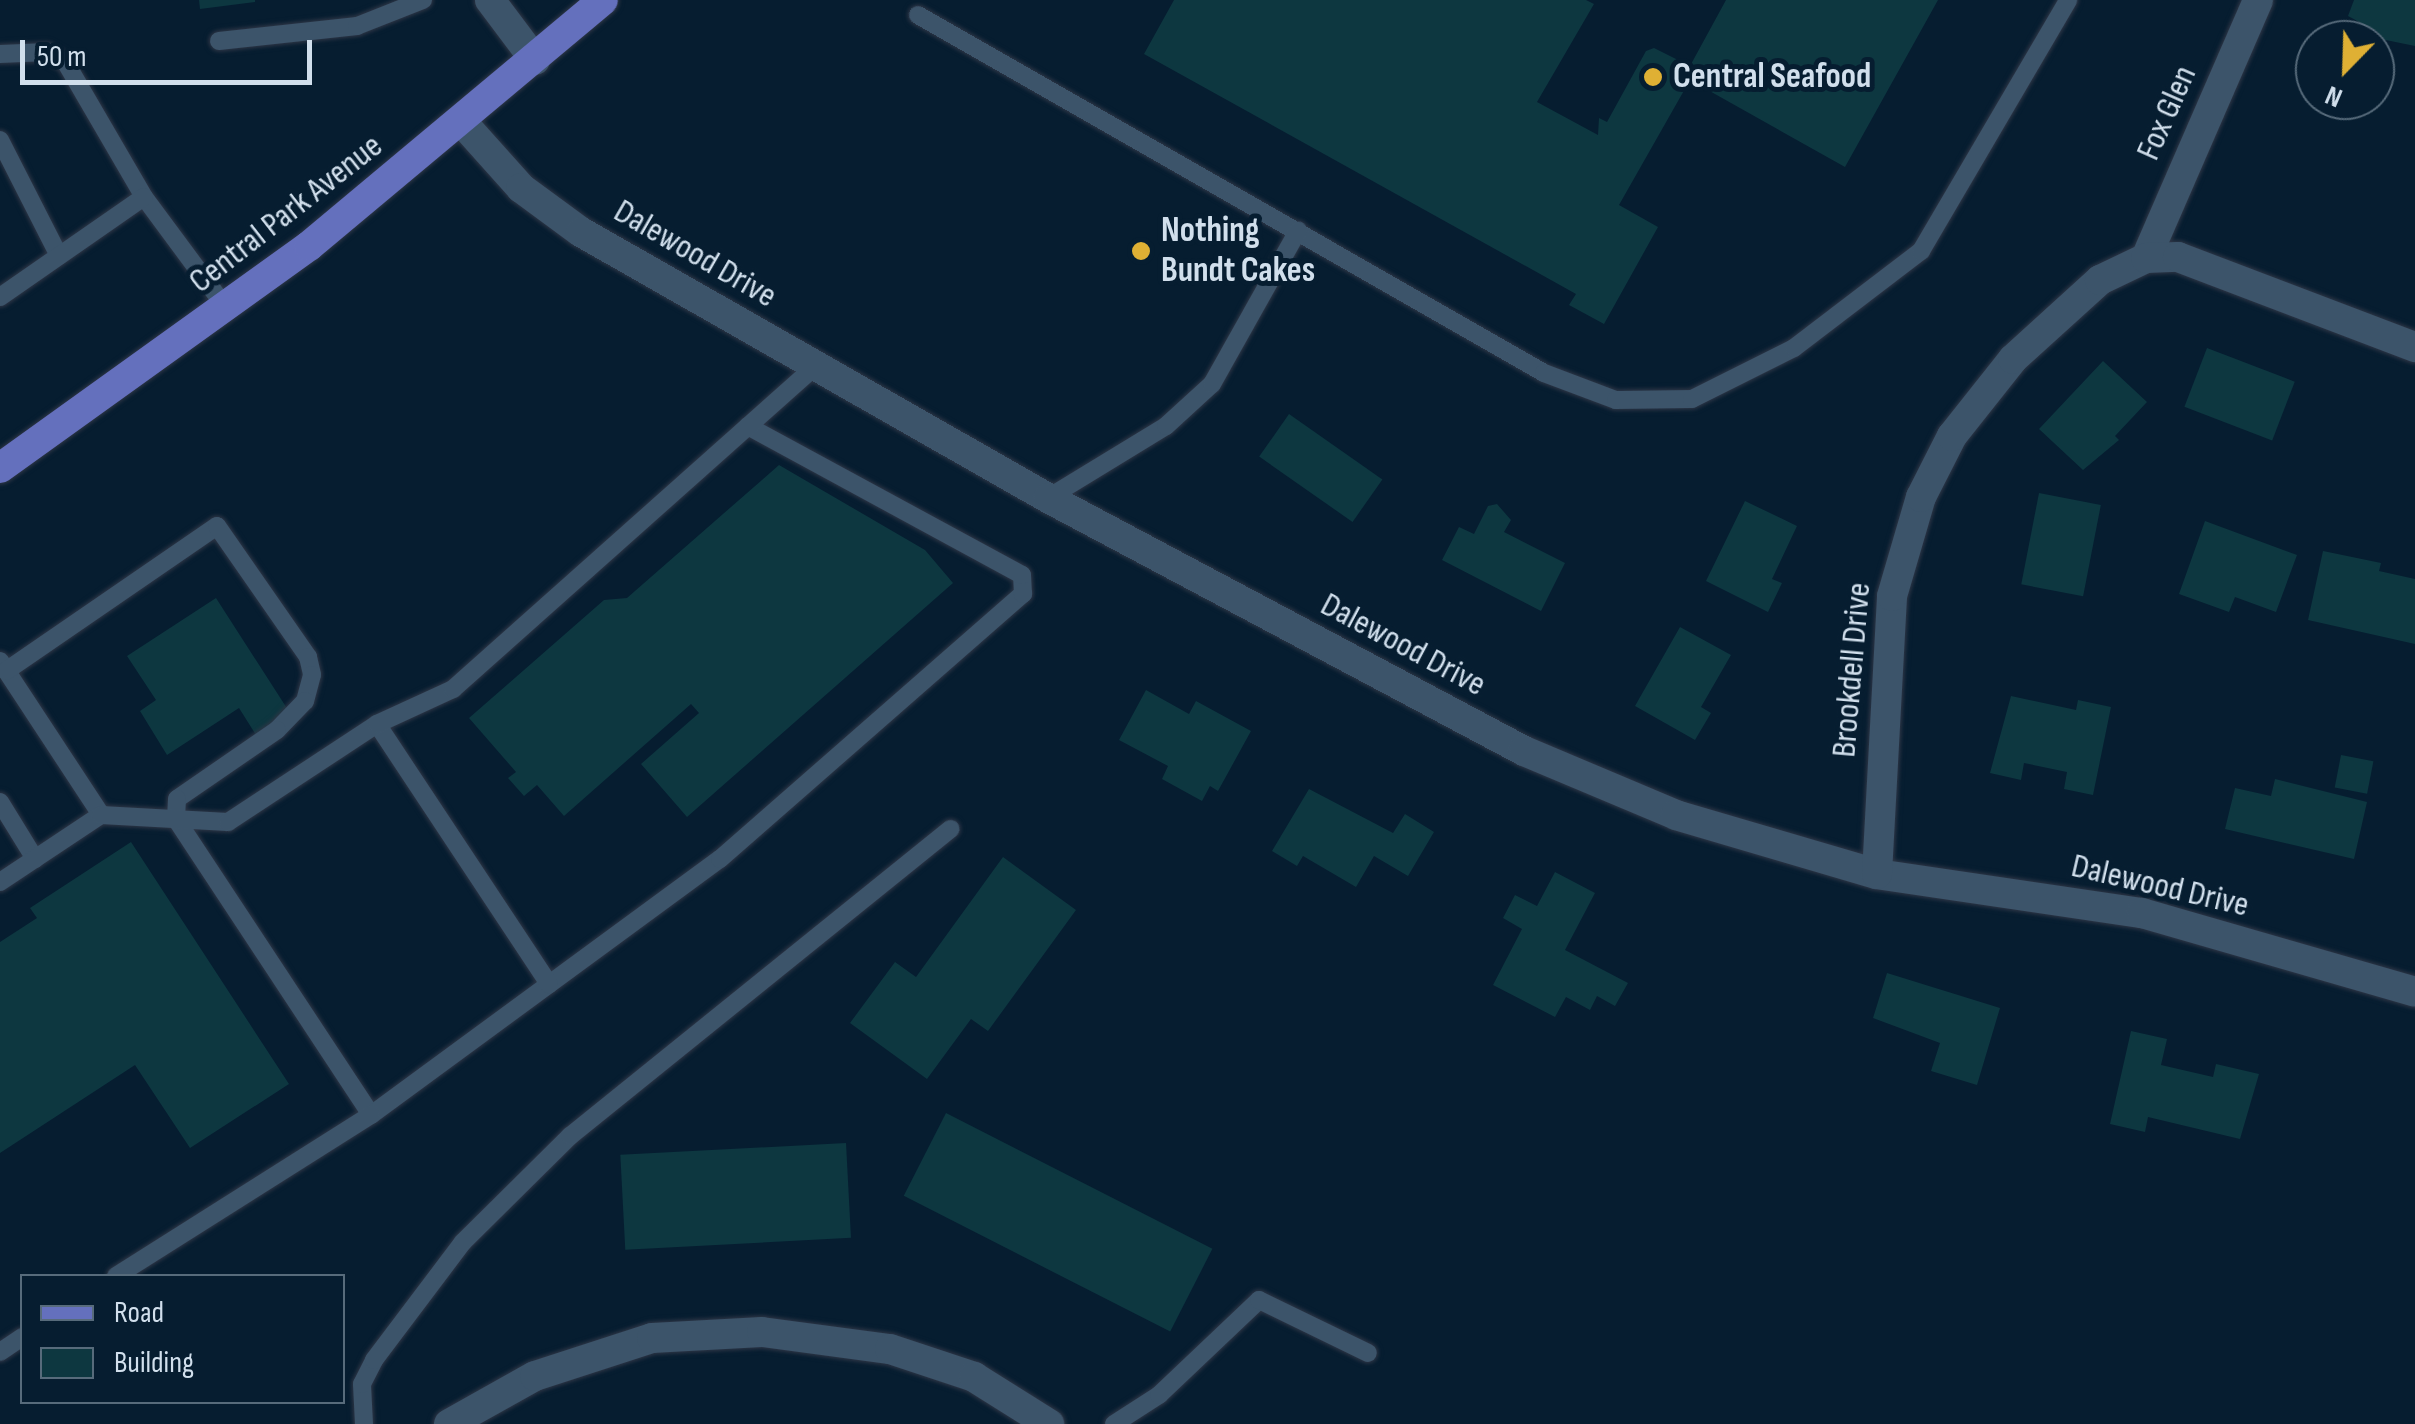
<!DOCTYPE html>
<style>
body{margin:0}
#map{position:relative;width:2415px;height:1424px;overflow:hidden;background:#061d30;font-family:"Sofia Sans Condensed",sans-serif}
div>[style]{position:absolute}
[style*='--x']{left:calc(var(--x)*1px);top:calc(var(--y)*1px);width:calc(var(--w)*1px);rotate:calc(var(--a)*1deg)}
.building>*{inset:0;background:#0d3740;transform-origin:0 0}
.roads{filter:drop-shadow(0 0 2px #2e3646) drop-shadow(0 0 2px #2e3646)}
.lane>*{height:18px;margin:-9px;padding:0 9px;transform-origin:9px;border-radius:9px;background:#3c546a}
.street>*{height:30px;margin:-15px;padding:0 15px;transform-origin:15px;border-radius:15px;background:#3c546a}
.primary>*{height:30px;margin:-15px;padding:0 15px;transform-origin:15px;border-radius:15px;background:#6470bd}
.dots>*{width:28px;height:28px;translate:-50% -50%;box-sizing:border-box;border:5px solid #061d30;border-radius:50%}
span{translate:-50% -50%;white-space:nowrap;text-align:center;line-height:1.15;-webkit-text-stroke:10px #061d30;paint-order:stroke}
.poi-label{font-size:35px;color:#d1dfec;font-weight:700}
.left{translate:0 -50%;text-align:left}
.street-label{font-size:35px;color:#d1dfec}
.legend{position:absolute;left:20px;top:1274px;width:325px;height:130px;box-sizing:border-box;background:#061d30;border:2px solid #576b7b;margin:0;padding:12px 18px;list-style:none;font-size:30px;color:#d1dfec}
.legend li{display:flex;align-items:center;gap:20px;height:50px}
.legend b{width:50px;border:2px solid #576b7b}
.north{position:absolute;left:2295px;top:20px;width:100px;height:100px;box-sizing:border-box;background:#061d30;border:2px solid #576b7b;border-radius:50%;rotate:203deg;font-size:28px;font-weight:700;line-height:40px;text-align:center;color:#d1dfec}
.north::after{content:'';display:block;margin:auto;width:35px;height:45px;background:#dfb034;clip-path:polygon(50% 0,100% 100%,50% 72%,0 100%)}
.scale{position:absolute;left:20px;top:40px;width:292px;height:45px;box-sizing:border-box;border:5px solid #d1dfec;border-top:0;padding-left:12px;font-size:30px;line-height:35px;white-space:nowrap;color:#d1dfec;-webkit-text-stroke:8px #061d30;paint-order:stroke}
</style>
<div id="map">
<div class="building">
<i style="clip-path:polygon(199px 0,255px 0,255px 2px,200px 9px)"></i>
<i style="clip-path:polygon(1174px 0,1586px 0,1594px 4px,1537px 102px,1598px 135px,1599px 118px,1607px 122px,1646px 51px,1654px 48px,1690px 66px,1726px 0,1938px 0,1845px 167px,1690px 80px,1619px 205px,1658px 227px,1604px 324px,1569px 305px,1576px 294px,1144px 54px)"></i>
<i style="clip-path:polygon(2354px 0,2415px 0,2415px 46px,2376px 38px,2378px 32px,2348px 16px)"></i>
<i style="left:2207px;top:348px;width:94px;height:63px;rotate:21deg"></i>
<i style="clip-path:polygon(2103px 361px,2147px 402px,2115px 436px,2119px 440px,2083px 470px,2039px 429px)"></i>
<i style="left:1289px;top:414px;width:114px;height:52px;rotate:35deg"></i>
<i style="clip-path:polygon(779px 465px,925px 550px,953px 583px,687px 817px,641px 764px,699px 713px,691px 704px,564px 816px,537px 785px,524px 796px,508px 778px,516px 772px,469px 718px,604px 600px,627px 598px)"></i>
<i style="left:2039px;top:493px;width:63px;height:93px;rotate:11deg"></i>
<i style="clip-path:polygon(1745px 501px,1797px 526px,1772px 579px,1782px 583px,1768px 612px,1706px 581px)"></i>
<i style="clip-path:polygon(1497px 504px,1511px 520px,1504px 532px,1565px 563px,1541px 611px,1442px 560px,1459px 527px,1474px 534px,1488px 506px)"></i>
<i style="clip-path:polygon(2205px 521px,2297px 555px,2276px 612px,2235px 597px,2229px 612px,2179px 594px)"></i>
<i style="clip-path:polygon(2323px 551px,2381px 563px,2379px 571px,2415px 579px,2415px 644px,2308px 620px)"></i>
<i style="clip-path:polygon(216px 598px,290px 713px,256px 735px,239px 708px,167px 755px,140px 711px,156px 700px,127px 656px)"></i>
<i style="clip-path:polygon(1680px 627px,1731px 655px,1701px 707px,1711px 713px,1695px 740px,1635px 706px)"></i>
<i style="clip-path:polygon(1146px 690px,1189px 714px,1196px 701px,1251px 731px,1218px 791px,1210px 786px,1202px 801px,1162px 779px,1168px 766px,1119px 740px)"></i>
<i style="clip-path:polygon(2011px 696px,2076px 710px,2078px 700px,2111px 707px,2093px 795px,2064px 789px,2067px 772px,2024px 763px,2021px 780px,1990px 773px)"></i>
<i style="left:2341px;top:755px;width:33px;height:33px;rotate:11deg"></i>
<i style="clip-path:polygon(2275px 779px,2367px 802px,2354px 859px,2225px 829px,2235px 788px,2271px 796px)"></i>
<i style="clip-path:polygon(1309px 789px,1393px 833px,1405px 814px,1434px 832px,1408px 876px,1374px 856px,1356px 887px,1303px 856px,1297px 866px,1272px 851px)"></i>
<i style="clip-path:polygon(131px 842px,289px 1084px,190px 1148px,135px 1065px,0 1153px,0 942px,37px 918px,30px 908px)"></i>
<i style="clip-path:polygon(1003px 857px,1076px 910px,988px 1031px,971px 1019px,927px 1079px,850px 1023px,895px 962px,916px 977px)"></i>
<i style="clip-path:polygon(1555px 872px,1595px 893px,1565px 950px,1628px 983px,1615px 1006px,1597px 996px,1590px 1010px,1566px 997px,1555px 1017px,1493px 985px,1522px 929px,1503px 918px,1515px 895px,1537px 906px)"></i>
<i style="clip-path:polygon(1887px 973px,2000px 1008px,1977px 1085px,1931px 1071px,1940px 1043px,1873px 1018px)"></i>
<i style="clip-path:polygon(2131px 1031px,2167px 1039px,2161px 1065px,2213px 1077px,2216px 1064px,2259px 1074px,2240px 1139px,2148px 1117px,2145px 1132px,2110px 1124px)"></i>
<i style="left:946px;top:1113px;width:299px;height:93px;rotate:27deg"></i>
<i style="left:846px;top:1143px;width:95px;height:226px;rotate:87deg"></i>
</div>
<div class="roads">
<div class="lane">
<i style="--x:918;--y:15;--w:721;--a:29.76"></i>
<i style="--x:1544;--y:373;--w:77;--a:20.6"></i>
<i style="--x:1616;--y:400;--w:76;--a:-0.8"></i>
<i style="--x:1692;--y:399;--w:114;--a:-26.6"></i>
<i style="--x:1794;--y:348;--w:160;--a:-37.4"></i>
<i style="--x:1921;--y:251;--w:291;--a:-59.6"></i>
<i style="--x:219;--y:41;--w:139;--a:-6.2"></i>
<i style="--x:357;--y:26;--w:71;--a:-21.5"></i>
<i style="--x:0;--y:54;--w:47;--a:-2.4"></i>
<i style="--x:47;--y:52;--w:22;--a:30"></i>
<i style="--x:66;--y:63;--w:155;--a:59.8"></i>
<i style="--x:144;--y:197;--w:138;--a:53.5"></i>
<i style="--x:0;--y:140;--w:130;--a:63"></i>
<i style="--x:0;--y:297;--w:175;--a:-34.8"></i>
<i style="--x:1048;--y:498;--w:138;--a:-31.4"></i>
<i style="--x:1166;--y:426;--w:62;--a:-42.4"></i>
<i style="--x:1212;--y:384;--w:176;--a:-60.7"></i>
<i style="--x:0;--y:661;--w:184;--a:56.7"></i>
<i style="--x:6;--y:671;--w:256;--a:-34.5"></i>
<i style="--x:217;--y:526;--w:160;--a:55.2"></i>
<i style="--x:308;--y:657;--w:18;--a:77"></i>
<i style="--x:312;--y:675;--w:27;--a:105"></i>
<i style="--x:305;--y:701;--w:40;--a:134"></i>
<i style="--x:277;--y:730;--w:121;--a:145.4"></i>
<i style="--x:177;--y:799;--w:20;--a:93"></i>
<i style="--x:176;--y:819;--w:354;--a:56.6"></i>
<i style="--x:371;--y:1115;--w:433;--a:-36.3"></i>
<i style="--x:720;--y:859;--w:403;--a:-41.2"></i>
<i style="--x:1023;--y:594;--w:19;--a:-93"></i>
<i style="--x:1022;--y:575;--w:312;--a:-151.5"></i>
<i style="--x:377;--y:724;--w:312;--a:56.5"></i>
<i style="--x:0;--y:802;--w:67;--a:58.4"></i>
<i style="--x:0;--y:882;--w:121;--a:-33.6"></i>
<i style="--x:101;--y:815;--w:127;--a:3.2"></i>
<i style="--x:228;--y:822;--w:178;--a:-33.3"></i>
<i style="--x:377;--y:724;--w:84;--a:-24.7"></i>
<i style="--x:453;--y:689;--w:486;--a:-41.7"></i>
<i style="--x:116;--y:1276;--w:302;--a:-32.3"></i>
<i style="--x:0;--y:1352;--w:27;--a:-34"></i>
<i style="--x:364;--y:1424;--w:40;--a:-92.9"></i>
<i style="--x:362;--y:1384;--w:27;--a:-63"></i>
<i style="--x:374;--y:1360;--w:148;--a:-53"></i>
<i style="--x:463;--y:1242;--w:151;--a:-44.7"></i>
<i style="--x:570;--y:1136;--w:489;--a:-38.9"></i>
<i style="--x:1114;--y:1424;--w:54;--a:-32.8"></i>
<i style="--x:1159;--y:1395;--w:138;--a:-43.5"></i>
<i style="--x:1259;--y:1300;--w:121;--a:25.9"></i>
</div>
<div class="street">
<i style="--x:490;--y:0;--w:75;--a:53.1"></i>
<i style="--x:462;--y:122;--w:89;--a:48.2"></i>
<i style="--x:521;--y:188;--w:74;--a:36.3"></i>
<i style="--x:581;--y:232;--w:537;--a:29.67"></i>
<i style="--x:1048;--y:498;--w:539;--a:27.99"></i>
<i style="--x:1524;--y:751;--w:165;--a:22.8"></i>
<i style="--x:1676;--y:815;--w:209;--a:16.4"></i>
<i style="--x:1877;--y:874;--w:268;--a:8.4"></i>
<i style="--x:2142;--y:913;--w:284;--a:16.1"></i>
<i style="--x:2146;--y:258;--w:281;--a:-66.5"></i>
<i style="--x:1877;--y:874;--w:278;--a:-86.9"></i>
<i style="--x:1892;--y:596;--w:103;--a:-73.7"></i>
<i style="--x:1921;--y:497;--w:68;--a:-63.1"></i>
<i style="--x:1952;--y:436;--w:98;--a:-51.6"></i>
<i style="--x:2013;--y:359;--w:118;--a:-42.2"></i>
<i style="--x:2100;--y:280;--w:51;--a:-25.6"></i>
<i style="--x:2146;--y:258;--w:32;--a:-2"></i>
<i style="--x:2178;--y:257;--w:254;--a:20.8"></i>
<i style="--x:449;--y:1424;--w:98;--a:-29.2"></i>
<i style="--x:535;--y:1376;--w:123;--a:-18"></i>
<i style="--x:652;--y:1338;--w:110;--a:-3.1"></i>
<i style="--x:762;--y:1332;--w:129;--a:7.6"></i>
<i style="--x:890;--y:1349;--w:89;--a:18.4"></i>
<i style="--x:974;--y:1377;--w:89;--a:32.1"></i>
</div>
<div class="primary">
<i style="--x:0;--y:468;--w:380;--a:-35.7"></i>
<i style="--x:309;--y:246;--w:383;--a:-39.9"></i>
</div>
</div>
<div class="dots">
<i style="left:1653px;top:77px;background:#dfb034"></i>
<i style="left:1141px;top:251px;background:#dfb034"></i>
</div>
<div class="poi-label">
<span class="left" style="left:1673px;top:77px">Central Seafood</span>
<span class="left" style="left:1161px;top:251px">Nothing<br>Bundt Cakes</span>
</div>
<div class="street-label">
<span style="left:2167px;top:113px;rotate:-66deg">Fox Glen</span>
<span style="left:286px;top:214px;rotate:-38deg">Central Park Avenue</span>
<span style="left:695px;top:254px;rotate:30deg">Dalewood Drive</span>
<span style="left:1403px;top:645px;rotate:28deg">Dalewood Drive</span>
<span style="left:1852px;top:670px;rotate:-85deg">Brookdell Drive</span>
<span style="left:2160px;top:886px;rotate:13deg">Dalewood Drive</span>
</div>
<ul class="legend">
<li><b style="height:12px;background:#6470bd"></b>Road</li>
<li><b style="height:28px;background:#0d3740"></b>Building</li>
</ul>
<div class="north">N</div>
<div class="scale">50 m</div>
</div>
